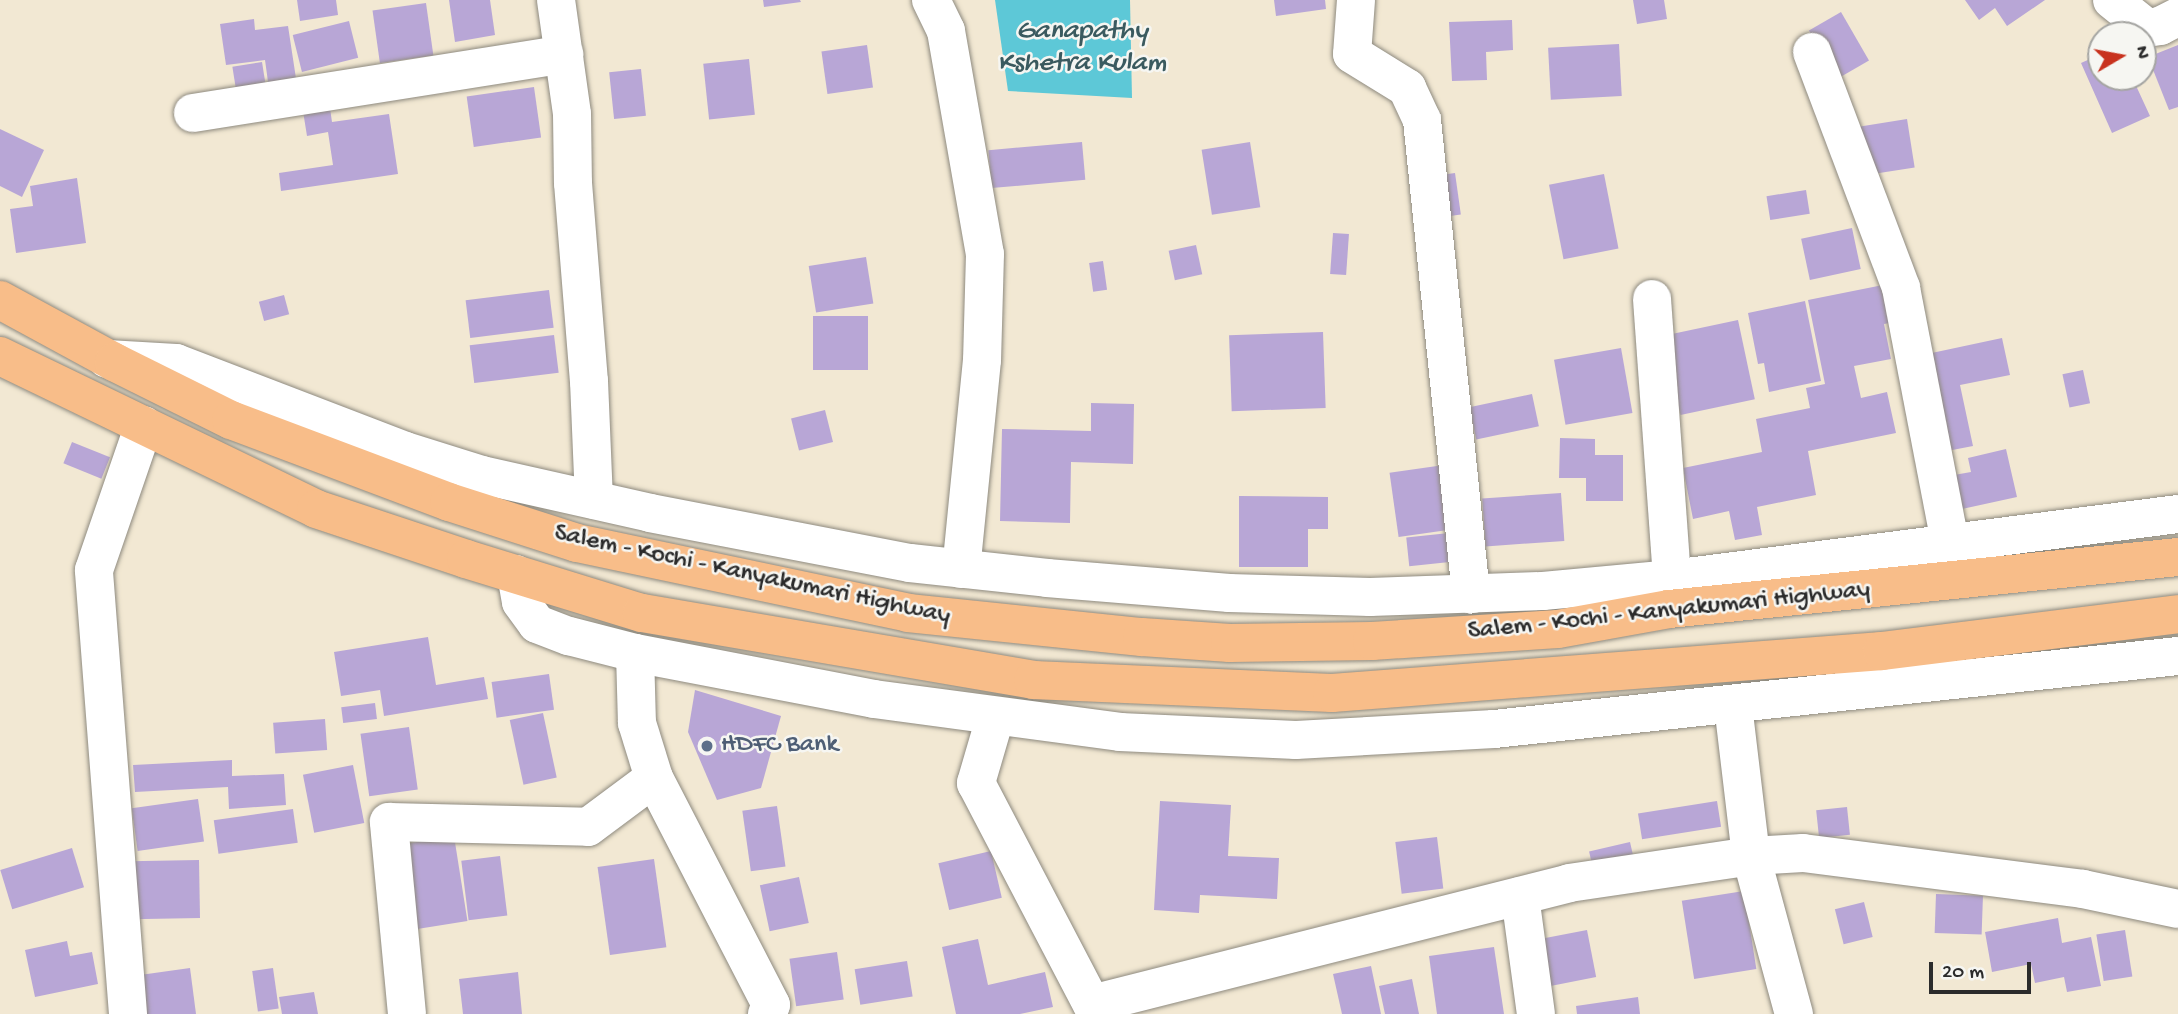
<!DOCTYPE html>
<style>
body{margin:0}
#map{position:relative;width:2178px;height:1014px;overflow:hidden;background:#f2e8d3;font-family:"Gochi Hand",sans-serif}
div>[style]{position:absolute}
[style*='--x']{left:calc(var(--x)*1px);top:calc(var(--y)*1px);width:calc(var(--w)*1px);rotate:calc(var(--a)*1deg)}
.water>*{inset:0;background:#5dc8d7}
.building>*{inset:0;background:#b8a6d6;transform-origin:0 0}
.roads{filter:drop-shadow(0 0 2px #8e8a7f) drop-shadow(0 0 2px #8e8a7f)}
.minor>*{height:38px;margin:-19px;padding:0 19px;transform-origin:19px;border-radius:19px;background:#fff}
.highway>*{height:38px;margin:-19px;padding:0 19px;transform-origin:19px;border-radius:19px;background:#f8bd89}
.dots>*{width:19px;height:19px;translate:-50% -50%;box-sizing:border-box;border:4px solid #f6f6f2;border-radius:50%}
span{translate:-50% -50%;white-space:nowrap;text-align:center;line-height:1.15;-webkit-text-stroke:5px #f6f6f2;paint-order:stroke}
.street-label{font-size:26px;color:#2b2b2b}
.service-label{font-size:26px;color:#4e5e75}
.left{translate:0 -50%;text-align:left}
.water-label{font-size:28px;color:#3a5a5f;font-style:italic}
.north{position:absolute;left:2087px;top:21px;width:70px;height:70px;box-sizing:border-box;background:#f6f6f2;border:2px solid #a5a5a2;border-radius:50%;rotate:80deg;font-size:19px;font-weight:700;line-height:28px;text-align:center;color:#2b2b2b}
.north::after{content:'';display:block;margin:auto;width:24px;height:32px;background:#c8321e;clip-path:polygon(50% 0,100% 100%,50% 72%,0 100%)}
.scale{position:absolute;left:1929px;top:962px;width:102px;height:32px;box-sizing:border-box;border:4px solid #2b2b2b;border-top:0;padding-left:9px;font-size:21px;line-height:24px;white-space:nowrap;color:#2b2b2b;-webkit-text-stroke:5px #f6f6f2;paint-order:stroke}
</style>
<div id="map">
<div class="water">
<i style="clip-path:polygon(995px 0,1130px 0,1132px 98px,1008px 91px)"></i>
</div>
<div class="building">
<i style="clip-path:polygon(297px 0,336px 0,338px 15px,300px 21px)"></i>
<i style="clip-path:polygon(449px 0,490px 0,495px 35px,455px 42px)"></i>
<i style="clip-path:polygon(763px 0,800px 0,801px 2px,764px 7px)"></i>
<i style="clip-path:polygon(1274px 0,1325px 0,1326px 9px,1276px 16px)"></i>
<i style="clip-path:polygon(1633px 0,1664px 0,1667px 19px,1637px 24px)"></i>
<i style="clip-path:polygon(1965px 0,2045px 0,2007px 26px,1995px 8px,1979px 20px)"></i>
<i style="left:426px;top:3px;width:53px;height:54px;rotate:82deg"></i>
<i style="left:1841px;top:12px;width:56px;height:37px;rotate:60deg"></i>
<i style="clip-path:polygon(254px 19px,255px 30px,288px 26px,297px 85px,269px 89px,265px 60px,226px 65px,220px 24px)"></i>
<i style="clip-path:polygon(1512px 20px,1513px 50px,1486px 52px,1487px 80px,1452px 81px,1449px 22px)"></i>
<i style="left:349px;top:21px;width:38px;height:58px;rotate:76deg"></i>
<i style="left:1619px;top:44px;width:52px;height:71px;rotate:87deg"></i>
<i style="left:867px;top:45px;width:43px;height:46px;rotate:82deg"></i>
<i style="clip-path:polygon(2178px 45px,2178px 107px,2169px 110px,2148px 57px)"></i>
<i style="clip-path:polygon(2101px 54px,2101px 77px,2132px 77px,2150px 116px,2112px 133px,2081px 63px)"></i>
<i style="left:749px;top:59px;width:56px;height:46px;rotate:84deg"></i>
<i style="left:262px;top:62px;width:31px;height:30px;rotate:81deg"></i>
<i style="left:641px;top:69px;width:47px;height:32px;rotate:84deg"></i>
<i style="left:534px;top:87px;width:51px;height:68px;rotate:82deg"></i>
<i style="clip-path:polygon(329px 101px,332px 122px,389px 114px,398px 174px,281px 191px,279px 173px,333px 165px,328px 132px,307px 136px,302px 105px)"></i>
<i style="left:1907px;top:119px;width:49px;height:52px;rotate:81deg"></i>
<i style="clip-path:polygon(0 129px,44px 150px,22px 197px,0 186px)"></i>
<i style="left:1082px;top:142px;width:38px;height:94px;rotate:85deg"></i>
<i style="left:1250px;top:142px;width:66px;height:49px;rotate:81deg"></i>
<i style="left:1455px;top:173px;width:42px;height:27px;rotate:82deg"></i>
<i style="left:1604px;top:174px;width:76px;height:56px;rotate:79deg"></i>
<i style="clip-path:polygon(77px 178px,86px 243px,16px 253px,10px 209px,33px 206px,30px 186px)"></i>
<i style="left:1806px;top:190px;width:24px;height:40px;rotate:81deg"></i>
<i style="left:1852px;top:228px;width:42px;height:52px;rotate:78deg"></i>
<i style="left:1333px;top:233px;width:16px;height:41px;rotate:4deg"></i>
<i style="left:1196px;top:245px;width:30px;height:28px;rotate:78deg"></i>
<i style="left:866px;top:257px;width:47px;height:58px;rotate:81deg"></i>
<i style="left:1103px;top:261px;width:29px;height:14px;rotate:82deg"></i>
<i style="clip-path:polygon(1893px 283px,1901px 321px,1884px 324px,1891px 359px,1854px 366px,1861px 398px,1887px 392px,1896px 433px,1808px 451px,1816px 495px,1757px 507px,1762px 535px,1735px 540px,1729px 511px,1693px 519px,1683px 468px,1762px 452px,1756px 419px,1810px 408px,1806px 388px,1825px 384px,1808px 300px)"></i>
<i style="left:549px;top:290px;width:38px;height:84px;rotate:83deg"></i>
<i style="left:284px;top:295px;width:20px;height:26px;rotate:75deg"></i>
<i style="clip-path:polygon(1805px 301px,1821px 381px,1769px 392px,1764px 363px,1758px 364px,1748px 313px)"></i>
<i style="left:813px;top:316px;width:55px;height:54px"></i>
<i style="left:1738px;top:320px;width:81px;height:76px;rotate:78deg"></i>
<i style="left:1323px;top:332px;width:76px;height:94px;rotate:88deg"></i>
<i style="left:554px;top:335px;width:38px;height:85px;rotate:83deg"></i>
<i style="clip-path:polygon(2002px 338px,2010px 375px,1960px 385px,1973px 446px,1947px 451px,1927px 354px)"></i>
<i style="left:1621px;top:348px;width:66px;height:68px;rotate:80deg"></i>
<i style="left:2083px;top:370px;width:34px;height:21px;rotate:78deg"></i>
<i style="left:1532px;top:394px;width:33px;height:64px;rotate:78deg"></i>
<i style="clip-path:polygon(1091px 403px,1134px 404px,1133px 464px,1071px 462px,1070px 523px,1000px 521px,1002px 429px,1091px 431px)"></i>
<i style="left:825px;top:410px;width:33px;height:35px;rotate:76deg"></i>
<i style="clip-path:polygon(1560px 438px,1595px 439px,1595px 455px,1623px 455px,1623px 501px,1586px 501px,1586px 478px,1559px 478px)"></i>
<i style="left:72px;top:442px;width:41px;height:23px;rotate:22deg"></i>
<i style="clip-path:polygon(2006px 449px,2017px 497px,1962px 509px,1954px 475px,1971px 472px,1968px 458px)"></i>
<i style="left:1444px;top:465px;width:65px;height:55px;rotate:82deg"></i>
<i style="left:1561px;top:493px;width:48px;height:79px;rotate:86deg"></i>
<i style="clip-path:polygon(1239px 496px,1328px 497px,1328px 529px,1308px 529px,1308px 567px,1239px 567px)"></i>
<i style="left:1449px;top:533px;width:29px;height:43px;rotate:84deg"></i>
<i style="clip-path:polygon(428px 637px,436px 685px,484px 677px,488px 699px,384px 716px,380px 690px,341px 696px,334px 652px)"></i>
<i style="left:549px;top:674px;width:36px;height:58px;rotate:82deg"></i>
<i style="clip-path:polygon(695px 690px,781px 716px,761px 788px,717px 800px,688px 732px)"></i>
<i style="left:375px;top:703px;width:16px;height:34px;rotate:83deg"></i>
<i style="left:543px;top:713px;width:66px;height:34px;rotate:78deg"></i>
<i style="left:325px;top:719px;width:31px;height:52px;rotate:86deg"></i>
<i style="left:409px;top:727px;width:63px;height:49px;rotate:82deg"></i>
<i style="clip-path:polygon(232px 760px,232px 776px,284px 774px,286px 805px,229px 809px,228px 787px,135px 792px,133px 765px)"></i>
<i style="left:353px;top:765px;width:59px;height:51px;rotate:79deg"></i>
<i style="left:198px;top:799px;width:43px;height:67px;rotate:82deg"></i>
<i style="clip-path:polygon(1160px 801px,1231px 805px,1228px 856px,1279px 858px,1277px 899px,1200px 895px,1199px 913px,1154px 910px)"></i>
<i style="left:1717px;top:801px;width:26px;height:80px;rotate:81deg"></i>
<i style="left:777px;top:806px;width:61px;height:35px;rotate:82deg"></i>
<i style="left:1847px;top:807px;width:28px;height:31px;rotate:84deg"></i>
<i style="left:293px;top:809px;width:34px;height:80px;rotate:82deg"></i>
<i style="left:454px;top:836px;width:86px;height:54px;rotate:81deg"></i>
<i style="left:1437px;top:837px;width:52px;height:42px;rotate:83deg"></i>
<i style="left:1630px;top:842px;width:22px;height:42px;rotate:77deg"></i>
<i style="left:72px;top:848px;width:41px;height:75px;rotate:73deg"></i>
<i style="left:991px;top:851px;width:48px;height:54px;rotate:77deg"></i>
<i style="left:500px;top:856px;width:60px;height:39px;rotate:83deg"></i>
<i style="left:654px;top:859px;width:89px;height:57px;rotate:82deg"></i>
<i style="left:199px;top:860px;width:58px;height:69px;rotate:89deg"></i>
<i style="left:799px;top:877px;width:47px;height:40px;rotate:78deg"></i>
<i style="left:1744px;top:891px;width:79px;height:63px;rotate:81deg"></i>
<i style="left:1936px;top:894px;width:47px;height:39px;rotate:2deg"></i>
<i style="left:1864px;top:902px;width:36px;height:30px;rotate:76deg"></i>
<i style="clip-path:polygon(2058px 918px,2062px 943px,2091px 937px,2101px 986px,2067px 992px,2064px 977px,2035px 983px,2031px 964px,1992px 972px,1985px 932px)"></i>
<i style="left:1587px;top:930px;width:48px;height:49px;rotate:79deg"></i>
<i style="left:2125px;top:930px;width:47px;height:29px;rotate:81deg"></i>
<i style="clip-path:polygon(978px 939px,988px 985px,1045px 972px,1053px 1007px,1020px 1014px,956px 1014px,942px 947px)"></i>
<i style="clip-path:polygon(67px 941px,70px 956px,92px 952px,98px 984px,35px 997px,25px 950px)"></i>
<i style="clip-path:polygon(1494px 947px,1504px 1014px,1437px 1014px,1429px 956px)"></i>
<i style="left:837px;top:952px;width:48px;height:48px;rotate:82deg"></i>
<i style="left:907px;top:961px;width:36px;height:53px;rotate:81deg"></i>
<i style="clip-path:polygon(1371px 966px,1381px 1014px,1342px 1014px,1333px 974px)"></i>
<i style="clip-path:polygon(190px 968px,196px 1014px,146px 1014px,140px 975px)"></i>
<i style="left:273px;top:968px;width:41px;height:21px;rotate:82deg"></i>
<i style="clip-path:polygon(518px 972px,522px 1014px,463px 1014px,459px 979px)"></i>
<i style="clip-path:polygon(1412px 979px,1419px 1014px,1385px 1014px,1379px 986px)"></i>
<i style="clip-path:polygon(314px 992px,318px 1014px,282px 1014px,279px 997px)"></i>
<i style="clip-path:polygon(1638px 997px,1640px 1014px,1577px 1014px,1576px 1006px)"></i>
</div>
<div class="roads">
<div class="minor">
<i style="--x:556;--y:0;--w:115;--a:82"></i>
<i style="--x:572;--y:114;--w:69;--a:89.2"></i>
<i style="--x:573;--y:183;--w:199;--a:85.4"></i>
<i style="--x:589;--y:381;--w:119;--a:87.6"></i>
<i style="--x:931;--y:0;--w:34;--a:64"></i>
<i style="--x:946;--y:31;--w:226;--a:80.1"></i>
<i style="--x:985;--y:254;--w:106;--a:91.6"></i>
<i style="--x:982;--y:360;--w:210;--a:95.7"></i>
<i style="--x:1356;--y:0;--w:54;--a:94.2"></i>
<i style="--x:1352;--y:54;--w:65;--a:31.7"></i>
<i style="--x:1407;--y:88;--w:35;--a:65"></i>
<i style="--x:1422;--y:120;--w:477;--a:84.1"></i>
<i style="--x:2112;--y:0;--w:45;--a:38.7"></i>
<i style="--x:2147;--y:28;--w:13;--a:-9"></i>
<i style="--x:2160;--y:26;--w:20;--a:-27"></i>
<i style="--x:1812;--y:52;--w:252;--a:69.3"></i>
<i style="--x:1901;--y:288;--w:260;--a:79.1"></i>
<i style="--x:193;--y:113;--w:376;--a:-9"></i>
<i style="--x:1652;--y:299;--w:281;--a:85.9"></i>
<i style="--x:107;--y:359;--w:69;--a:3.3"></i>
<i style="--x:176;--y:363;--w:245;--a:21"></i>
<i style="--x:405;--y:451;--w:81;--a:17.3"></i>
<i style="--x:482;--y:475;--w:172;--a:12.7"></i>
<i style="--x:650;--y:513;--w:265;--a:10.9"></i>
<i style="--x:910;--y:563;--w:138;--a:6.2"></i>
<i style="--x:1047;--y:578;--w:183;--a:4.7"></i>
<i style="--x:1229;--y:593;--w:141;--a:1.6"></i>
<i style="--x:1370;--y:597;--w:173;--a:-2"></i>
<i style="--x:1543;--y:591;--w:130;--a:-5.3"></i>
<i style="--x:1672;--y:579;--w:510;--a:-7.32"></i>
<i style="--x:516;--y:574;--w:28;--a:80"></i>
<i style="--x:521;--y:602;--w:27;--a:54"></i>
<i style="--x:537;--y:624;--w:34;--a:21"></i>
<i style="--x:569;--y:636;--w:68;--a:14.4"></i>
<i style="--x:635;--y:653;--w:243;--a:10.9"></i>
<i style="--x:874;--y:699;--w:248;--a:7.6"></i>
<i style="--x:1120;--y:732;--w:176;--a:2.6"></i>
<i style="--x:1296;--y:740;--w:198;--a:-3.2"></i>
<i style="--x:1494;--y:729;--w:688;--a:-6.09"></i>
<i style="--x:635;--y:653;--w:70;--a:88.4"></i>
<i style="--x:637;--y:723;--w:58;--a:72.8"></i>
<i style="--x:1733;--y:705;--w:152;--a:83.2"></i>
<i style="--x:1751;--y:856;--w:164;--a:74.8"></i>
<i style="--x:995;--y:718;--w:68;--a:106.3"></i>
<i style="--x:976;--y:783;--w:261;--a:62.4"></i>
<i style="--x:1520;--y:896;--w:119;--a:82.3"></i>
<i style="--x:1092;--y:1004;--w:492;--a:-14.2"></i>
<i style="--x:1569;--y:883;--w:184;--a:-8.4"></i>
<i style="--x:1751;--y:856;--w:52;--a:-3.3"></i>
<i style="--x:1803;--y:853;--w:282;--a:7.3"></i>
<i style="--x:2083;--y:889;--w:97;--a:11.9"></i>
<i style="--x:128;--y:1014;--w:445;--a:-94.4"></i>
<i style="--x:94;--y:570;--w:153;--a:-71"></i>
<i style="--x:407;--y:1014;--w:193;--a:-95.4"></i>
<i style="--x:389;--y:822;--w:199;--a:1.4"></i>
<i style="--x:588;--y:827;--w:82;--a:-36.6"></i>
<i style="--x:654;--y:778;--w:255;--a:62.7"></i>
<i style="--x:771;--y:1005;--w:10;--a:114"></i>
</div>
<div class="highway">
<i style="--x:0;--y:300;--w:130;--a:28.5"></i>
<i style="--x:114;--y:362;--w:131;--a:26.4"></i>
<i style="--x:231;--y:420;--w:233;--a:20.6"></i>
<i style="--x:449;--y:502;--w:134;--a:17.8"></i>
<i style="--x:577;--y:543;--w:338;--a:11.9"></i>
<i style="--x:908;--y:613;--w:235;--a:5.9"></i>
<i style="--x:1142;--y:637;--w:88;--a:3.9"></i>
<i style="--x:1230;--y:643;--w:142;--a:-0.8"></i>
<i style="--x:1372;--y:641;--w:186;--a:-3.7"></i>
<i style="--x:1558;--y:629;--w:113;--a:-10.2"></i>
<i style="--x:1669;--y:609;--w:512;--a:-5.83"></i>
<i style="--x:0;--y:356;--w:351;--a:25.8"></i>
<i style="--x:316;--y:509;--w:158;--a:18.4"></i>
<i style="--x:466;--y:559;--w:184;--a:17.1"></i>
<i style="--x:642;--y:613;--w:397;--a:9.7"></i>
<i style="--x:1033;--y:680;--w:299;--a:2.5"></i>
<i style="--x:1332;--y:693;--w:552;--a:-4.37"></i>
<i style="--x:1882;--y:651;--w:298;--a:-7.1"></i>
</div>
</div>
<div class="dots">
<i style="left:707px;top:746px;background:#5c6f8a"></i>
</div>
<div class="street-label">
<span style="left:752px;top:576px;rotate:12deg">Salem - Kochi - Kanyakumari Highway</span>
<span style="left:1669px;top:612px;rotate:-6deg">Salem - Kochi - Kanyakumari Highway</span>
</div>
<div class="service-label">
<span class="left" style="left:721px;top:746px">HDFC Bank</span>
</div>
<div class="water-label">
<span style="left:1082px;top:48px">Ganapathy<br>Kshetra Kulam</span>
</div>
<div class="north">N</div>
<div class="scale">20 m</div>
</div>
